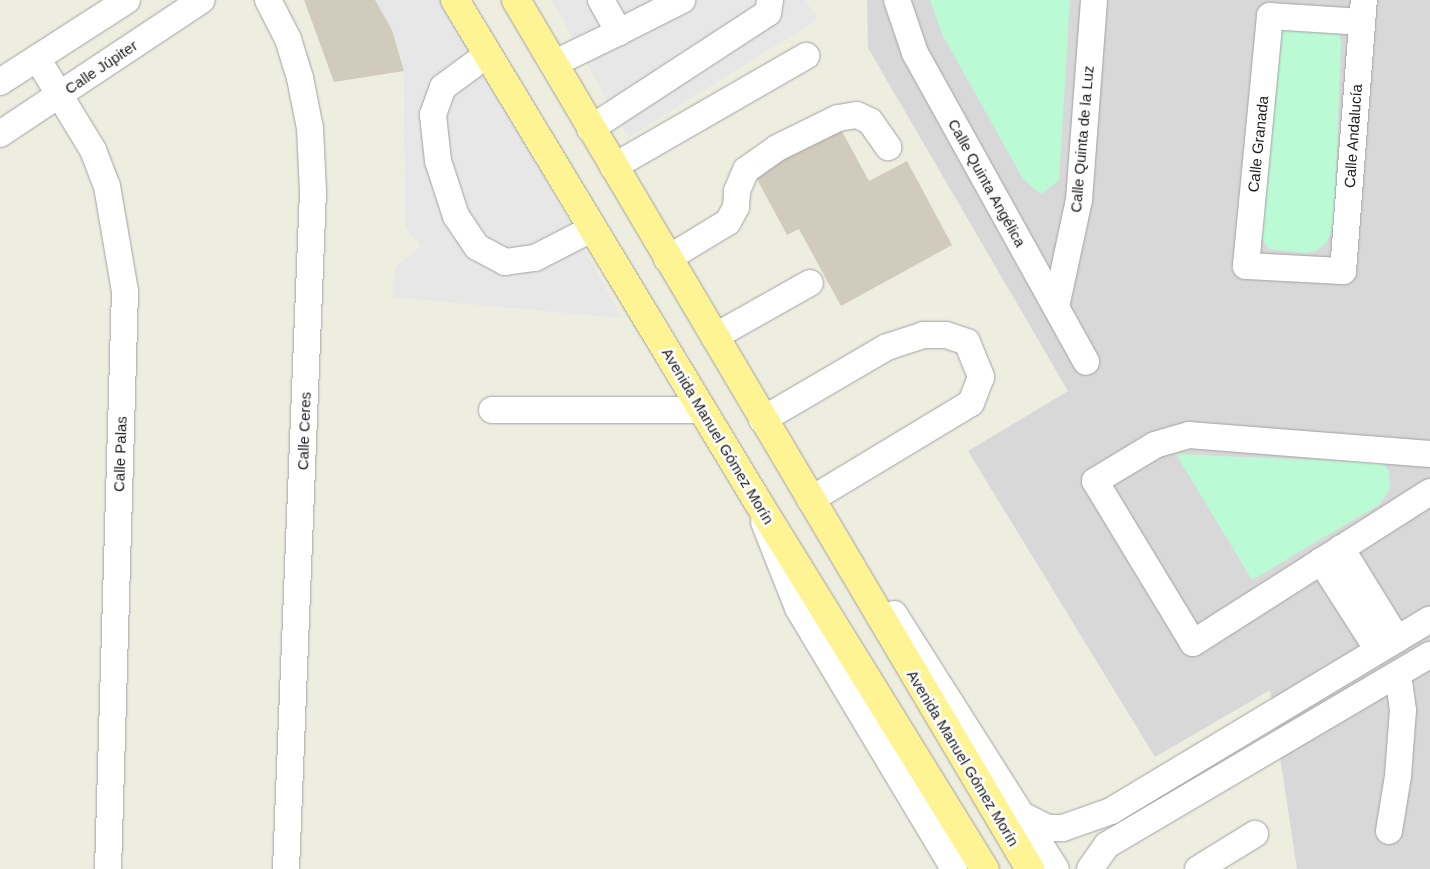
<!DOCTYPE html>
<meta charset="utf-8">
<style>
body{margin:0}
#map{position:relative;width:1430px;height:869px;overflow:hidden;background:#edede0;font-family:Helvetica,sans-serif}
div>[style]{position:absolute}
[style*='--x']{left:calc(var(--x)*1px);top:calc(var(--y)*1px);width:calc(var(--w)*1px);rotate:calc(var(--a)*1deg)}
.residential>*{inset:0;background:#d9d8d8}
.park>*{inset:0;background:#bafad4}
.parking>*{inset:0;background:#e7e7e7}
.building>*{inset:0;background:#d0cbbd}
.roads{filter:drop-shadow(0 0 1px #a2a2a2) drop-shadow(0 0 1px #a2a2a2)}
.minor>*{height:26px;margin:-13px;padding:0 13px;transform-origin:13px;border-radius:13px;background:#fff}
.major>*{height:28px;margin:-14px;padding:0 14px;transform-origin:14px;border-radius:14px;background:#fef494}
span{translate:-50% -50%;white-space:nowrap;text-align:center;line-height:1.15;-webkit-text-stroke:5px #fff;paint-order:stroke}
.street-label{font-size:15px;color:#1b1b1b}
</style>
<div id="map">
<div class="residential">
<i style="clip-path:polygon(867px 0,1430px 0,1430px 869px,1297px 869px,1270px 690px,1155px 757px,968px 451px,1068px 391px,868px 48px)"></i>
</div>
<div class="park">
<i style="clip-path:polygon(930px 0,1070px 0,1059px 180px,1041px 194px,1023px 179px,942px 34px)"></i>
<i style="clip-path:polygon(1288px 28px,1330px 29px,1340px 35px,1341px 43px,1334px 223px,1327px 242px,1316px 251px,1305px 253px,1269px 249px,1258px 233px,1278px 33px)"></i>
<i style="clip-path:polygon(1176px 454px,1383px 463px,1389px 471px,1390px 489px,1380px 504px,1252px 580px)"></i>
</div>
<div class="parking">
<i style="clip-path:polygon(375px 0,448px 0,622px 318px,393px 297px,395px 268px,421px 246px,405px 227px,404px 71px,392px 30px)"></i>
<i style="clip-path:polygon(552px 0,805px 0,818px 19px,628px 138px)"></i>
</div>
<div class="building">
<i style="clip-path:polygon(304px 0,375px 0,392px 30px,404px 71px,334px 82px)"></i>
<i style="clip-path:polygon(838px 124px,869px 181px,907px 161px,952px 245px,841px 306px,799px 229px,787px 235px,752px 170px)"></i>
</div>
<div class="roads">
<div class="minor">
<i style="--x:268;--y:0;--w:44;--a:62.9"></i>
<i style="--x:288;--y:39;--w:41;--a:72.9"></i>
<i style="--x:300;--y:78;--w:51;--a:78.7"></i>
<i style="--x:310;--y:128;--w:63;--a:87.3"></i>
<i style="--x:313;--y:191;--w:679;--a:92.28"></i>
<i style="--x:601;--y:0;--w:37;--a:61"></i>
<i style="--x:619;--y:32;--w:71;--a:-26.9"></i>
<i style="--x:897;--y:0;--w:56;--a:71.2"></i>
<i style="--x:915;--y:53;--w:353;--a:61"></i>
<i style="--x:1362;--y:22;--w:92;--a:-176.3"></i>
<i style="--x:1270;--y:16;--w:251;--a:95.5"></i>
<i style="--x:1246;--y:266;--w:97;--a:3"></i>
<i style="--x:1343;--y:271;--w:272;--a:-85.6"></i>
<i style="--x:488;--y:54;--w:56;--a:143.7"></i>
<i style="--x:443;--y:87;--w:30;--a:110"></i>
<i style="--x:433;--y:115;--w:46;--a:83.8"></i>
<i style="--x:438;--y:161;--w:58;--a:71.9"></i>
<i style="--x:456;--y:216;--w:37;--a:56"></i>
<i style="--x:477;--y:247;--w:32;--a:28"></i>
<i style="--x:505;--y:262;--w:30;--a:-8"></i>
<i style="--x:535;--y:258;--w:65;--a:-27.3"></i>
<i style="--x:37;--y:58;--w:108;--a:58.7"></i>
<i style="--x:93;--y:150;--w:39;--a:69"></i>
<i style="--x:107;--y:186;--w:107;--a:80.3"></i>
<i style="--x:125;--y:291;--w:578;--a:91.68"></i>
<i style="--x:555;--y:63;--w:71;--a:-25.8"></i>
<i style="--x:0;--y:82;--w:151;--a:-32.8"></i>
<i style="--x:590;--y:129;--w:212;--a:-33.1"></i>
<i style="--x:768;--y:13;--w:13;--a:-81"></i>
<i style="--x:0;--y:134;--w:242;--a:-33.6"></i>
<i style="--x:613;--y:167;--w:223;--a:-29.9"></i>
<i style="--x:667;--y:259;--w:71;--a:-31.2"></i>
<i style="--x:728;--y:222;--w:17;--a:-62"></i>
<i style="--x:736;--y:207;--w:16;--a:-86"></i>
<i style="--x:737;--y:191;--w:23;--a:-67"></i>
<i style="--x:746;--y:170;--w:38;--a:-35"></i>
<i style="--x:777;--y:148;--w:68;--a:-26.2"></i>
<i style="--x:838;--y:118;--w:19;--a:-9"></i>
<i style="--x:857;--y:115;--w:14;--a:25"></i>
<i style="--x:870;--y:121;--w:32;--a:55"></i>
<i style="--x:1056;--y:307;--w:109;--a:-77.9"></i>
<i style="--x:1079;--y:200;--w:201;--a:-85.7"></i>
<i style="--x:714;--y:337;--w:110;--a:-29.4"></i>
<i style="--x:492;--y:410;--w:210;--a:0"></i>
<i style="--x:762;--y:420;--w:145;--a:-30.3"></i>
<i style="--x:887;--y:347;--w:38;--a:-18"></i>
<i style="--x:923;--y:335;--w:23;--a:0"></i>
<i style="--x:946;--y:335;--w:22;--a:18"></i>
<i style="--x:967;--y:342;--w:38;--a:68"></i>
<i style="--x:981;--y:377;--w:28;--a:111"></i>
<i style="--x:971;--y:403;--w:188;--a:148.9"></i>
<i style="--x:1430;--y:454;--w:242;--a:-175.5"></i>
<i style="--x:1189;--y:435;--w:35;--a:164"></i>
<i style="--x:1155;--y:445;--w:70;--a:149"></i>
<i style="--x:1095;--y:481;--w:189;--a:58.8"></i>
<i style="--x:1193;--y:643;--w:281;--a:-32.5"></i>
<i style="--x:764;--y:522;--w:92;--a:68.4"></i>
<i style="--x:798;--y:608;--w:304;--a:59.1"></i>
<i style="--x:1341;--y:548;--w:107;--a:58.4"></i>
<i style="--x:1321;--y:561;--w:106;--a:57.4"></i>
<i style="--x:894;--y:614;--w:302;--a:57.6"></i>
<i style="--x:1026;--y:817;--w:25;--a:27"></i>
<i style="--x:1048;--y:828;--w:15;--a:0"></i>
<i style="--x:1063;--y:828;--w:51;--a:-19.5"></i>
<i style="--x:1111;--y:811;--w:372;--a:-31"></i>
<i style="--x:1389;--y:831;--w:56;--a:-80.7"></i>
<i style="--x:1398;--y:776;--w:66;--a:-85.7"></i>
<i style="--x:1403;--y:710;--w:34;--a:-98"></i>
<i style="--x:1090;--y:869;--w:29;--a:-55"></i>
<i style="--x:1107;--y:845;--w:375;--a:-30.5"></i>
<i style="--x:1198;--y:869;--w:67;--a:-31.6"></i>
</div>
<div class="major">
<i style="--x:455;--y:0;--w:586;--a:58.89"></i>
<i style="--x:758;--y:502;--w:432;--a:58.3"></i>
<i style="--x:516;--y:0;--w:1010;--a:59.4"></i>
</div>
</div>
<div class="street-label">
<span style="left:101px;top:67px;rotate:-34deg">Calle Júpiter</span>
<span style="left:1353px;top:136px;rotate:-86deg">Calle Andalucía</span>
<span style="left:1082px;top:139px;rotate:-85deg">Calle Quinta de la Luz</span>
<span style="left:1258px;top:144px;rotate:-84deg">Calle Granada</span>
<span style="left:987px;top:183px;rotate:61deg">Calle Quinta Angélica</span>
<span style="left:304px;top:431px;rotate:-88deg">Calle Ceres</span>
<span style="left:718px;top:436px;rotate:59deg">Avenida Manuel Gómez Morín</span>
<span style="left:120px;top:454px;rotate:-88deg">Calle Palas</span>
<span style="left:963px;top:758px;rotate:59deg">Avenida Manuel Gómez Morín</span>
</div>
</div>
